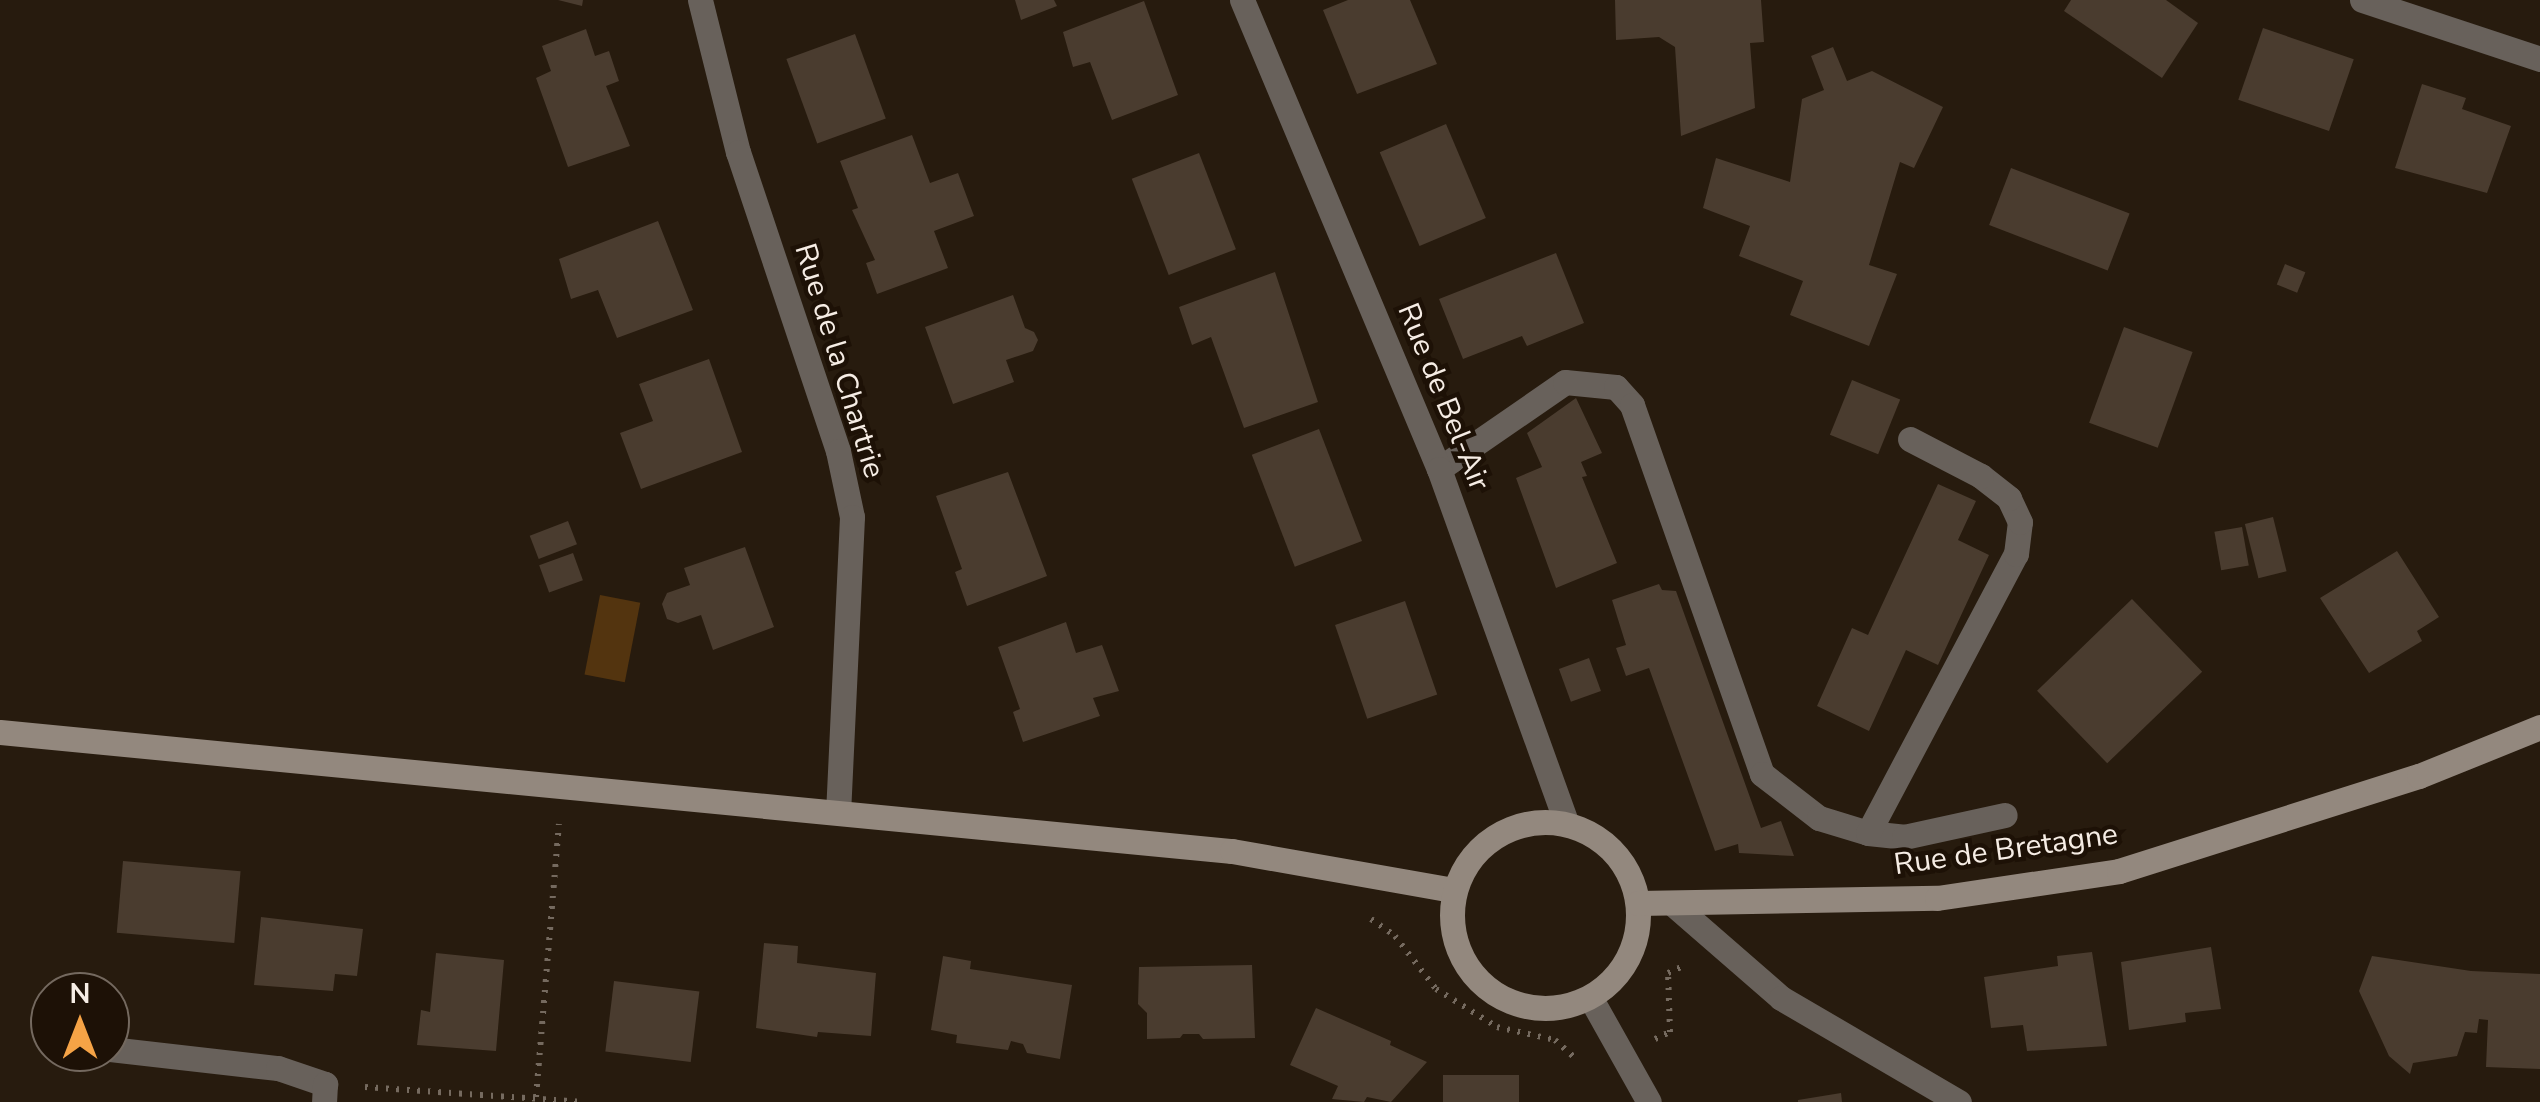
<!DOCTYPE html>
<style>
body{margin:0}
#map{position:relative;width:2540px;height:1102px;overflow:hidden;background:#271b0e;font-family:"Nunito Sans",sans-serif}
div>[style]{position:absolute}
[style*='--x']{left:calc(var(--x)*1px);top:calc(var(--y)*1px);width:calc(var(--w)*1px);rotate:calc(var(--a)*1deg)}
.water>*{inset:0;background:#53340f;transform-origin:0 0}
.building>*{inset:0;background:#4a3c2f;transform-origin:0 0}
.path>*{height:6px;margin-top:-3px;transform-origin:0;background:repeating-linear-gradient(90deg,#756a5f 0 2.5px,transparent 0 10.5px)}
.lane>*{height:25px;margin:-12.5px;padding:0 12.5px;transform-origin:12.5px;border-radius:12.5px;background:#68615b}
.street>*{height:25px;margin:-12.5px;padding:0 12.5px;transform-origin:12.5px;border-radius:12.5px;background:#68615b}
.secondary>*{height:25px;margin:-12.5px;padding:0 12.5px;transform-origin:12.5px;border-radius:12.5px;background:#93887e}
.secondary>.ring{margin:-12.5px;padding:0;box-sizing:content-box;background:none;border:25px solid #93887e;border-radius:50%}
span{translate:-50% -50%;white-space:nowrap;text-align:center;line-height:1.15;-webkit-text-stroke:9px #1d1106;paint-order:stroke}
.street-label{font-size:30px;color:#f6ede5}
.north{position:absolute;left:30px;top:972px;width:100px;height:100px;box-sizing:border-box;background:#1d1106;border:2px solid #74695f;border-radius:50%;rotate:0deg;font-size:28px;font-weight:700;line-height:40px;text-align:center;color:#f6ede5}
.north::after{content:'';display:block;margin:auto;width:35px;height:45px;background:#f5a346;clip-path:polygon(50% 0,100% 100%,50% 72%,0 100%)}
</style>
<div id="map">
<div class="water">
<i style="left:600px;top:595px;width:41px;height:81px;rotate:11deg"></i>
</div>
<div class="building">
<i style="clip-path:polygon(558px 0,583px 0,582px 6px)"></i>
<i style="clip-path:polygon(1015px 0,1054px 0,1057px 6px,1021px 20px)"></i>
<i style="clip-path:polygon(1348px 0,1410px 0,1437px 64px,1357px 94px,1323px 10px)"></i>
<i style="clip-path:polygon(1615px 0,1761px 0,1764px 42px,1750px 43px,1755px 108px,1681px 136px,1675px 47px,1659px 37px,1616px 40px)"></i>
<i style="clip-path:polygon(2071px 0,2166px 0,2198px 23px,2162px 78px,2064px 11px)"></i>
<i style="clip-path:polygon(1144px 1px,1178px 95px,1112px 120px,1090px 62px,1073px 67px,1063px 32px)"></i>
<i style="left:2263px;top:28px;width:96px;height:76px;rotate:19deg"></i>
<i style="clip-path:polygon(586px 29px,595px 56px,609px 51px,619px 81px,606px 86px,630px 146px,568px 167px,536px 78px,551px 71px,542px 46px)"></i>
<i style="left:855px;top:34px;width:90px;height:73px;rotate:70deg"></i>
<i style="clip-path:polygon(1833px 47px,1847px 81px,1872px 71px,1943px 107px,1914px 168px,1900px 162px,1869px 265px,1897px 274px,1869px 346px,1790px 315px,1803px 281px,1739px 256px,1750px 226px,1703px 208px,1716px 158px,1790px 182px,1802px 99px,1824px 90px,1811px 56px)"></i>
<i style="clip-path:polygon(2422px 84px,2466px 98px,2462px 109px,2511px 126px,2487px 193px,2395px 168px)"></i>
<i style="left:1446px;top:124px;width:102px;height:72px;rotate:67deg"></i>
<i style="clip-path:polygon(912px 135px,930px 183px,958px 173px,974px 216px,934px 231px,948px 268px,877px 294px,866px 263px,875px 260px,852px 210px,858px 208px,840px 161px)"></i>
<i style="left:1199px;top:153px;width:103px;height:72px;rotate:69deg"></i>
<i style="left:2011px;top:168px;width:127px;height:61px;rotate:21deg"></i>
<i style="clip-path:polygon(658px 221px,693px 310px,617px 338px,598px 290px,571px 299px,559px 259px)"></i>
<i style="clip-path:polygon(1556px 253px,1584px 323px,1527px 346px,1522px 336px,1463px 359px,1439px 299px)"></i>
<i style="left:2285px;top:264px;width:22px;height:22px;rotate:22deg"></i>
<i style="clip-path:polygon(1275px 272px,1318px 402px,1244px 428px,1211px 337px,1192px 345px,1179px 307px)"></i>
<i style="clip-path:polygon(1013px 295px,1025px 328px,1034px 332px,1038px 340px,1033px 351px,1006px 360px,1014px 382px,953px 404px,925px 327px)"></i>
<i style="left:2124px;top:327px;width:73px;height:102px;rotate:20deg"></i>
<i style="clip-path:polygon(709px 359px,742px 452px,641px 489px,620px 433px,653px 421px,639px 384px)"></i>
<i style="left:1852px;top:380px;width:52px;height:59px;rotate:22deg"></i>
<i style="clip-path:polygon(1576px 398px,1602px 453px,1581px 462px,1587px 476px,1582px 477px,1617px 563px,1556px 588px,1516px 478px,1542px 467px,1527px 433px)"></i>
<i style="left:1319px;top:429px;width:120px;height:72px;rotate:69deg"></i>
<i style="clip-path:polygon(1008px 472px,1047px 576px,967px 606px,955px 572px,962px 569px,936px 496px)"></i>
<i style="clip-path:polygon(1938px 484px,1976px 501px,1958px 540px,1989px 555px,1938px 665px,1906px 650px,1869px 731px,1817px 706px,1852px 628px,1868px 635px)"></i>
<i style="left:2273px;top:517px;width:56px;height:29px;rotate:76deg"></i>
<i style="left:568px;top:521px;width:25px;height:41px;rotate:69deg"></i>
<i style="left:2242px;top:527px;width:39px;height:28px;rotate:80deg"></i>
<i style="clip-path:polygon(745px 547px,774px 627px,713px 650px,701px 615px,678px 623px,667px 619px,662px 604px,667px 593px,690px 585px,684px 568px)"></i>
<i style="clip-path:polygon(2397px 551px,2439px 617px,2417px 631px,2422px 641px,2369px 673px,2320px 598px)"></i>
<i style="left:573px;top:553px;width:29px;height:36px;rotate:70deg"></i>
<i style="clip-path:polygon(1659px 584px,1662px 590px,1676px 591px,1761px 828px,1781px 821px,1794px 856px,1739px 853px,1738px 844px,1715px 851px,1649px 668px,1626px 676px,1616px 648px,1626px 645px,1612px 600px)"></i>
<i style="left:2132px;top:599px;width:101px;height:132px;rotate:46deg"></i>
<i style="left:1405px;top:601px;width:99px;height:74px;rotate:71deg"></i>
<i style="clip-path:polygon(1066px 622px,1076px 653px,1102px 645px,1119px 691px,1093px 698px,1100px 716px,1023px 742px,1013px 712px,1020px 709px,998px 647px)"></i>
<i style="left:1589px;top:658px;width:35px;height:32px;rotate:70deg"></i>
<i style="left:123px;top:861px;width:118px;height:72px;rotate:5deg"></i>
<i style="clip-path:polygon(261px 917px,363px 929px,357px 976px,335px 974px,333px 991px,254px 985px)"></i>
<i style="clip-path:polygon(764px 943px,798px 946px,797px 963px,876px 973px,871px 1036px,818px 1032px,817px 1037px,756px 1028px)"></i>
<i style="clip-path:polygon(2211px 947px,2221px 1009px,2185px 1013px,2186px 1022px,2129px 1030px,2121px 962px)"></i>
<i style="clip-path:polygon(2092px 952px,2107px 1046px,2027px 1051px,2023px 1025px,1991px 1028px,1984px 977px,2058px 966px,2057px 956px)"></i>
<i style="clip-path:polygon(436px 953px,504px 960px,496px 1051px,417px 1045px,421px 1010px,430px 1012px)"></i>
<i style="clip-path:polygon(943px 956px,971px 961px,970px 969px,1072px 985px,1060px 1059px,1027px 1053px,1023px 1044px,1011px 1041px,1008px 1050px,956px 1043px,957px 1035px,931px 1030px)"></i>
<i style="clip-path:polygon(2372px 956px,2471px 971px,2540px 974px,2540px 1069px,2486px 1067px,2488px 1020px,2479px 1019px,2477px 1033px,2465px 1032px,2457px 1056px,2413px 1063px,2410px 1074px,2389px 1056px,2359px 991px)"></i>
<i style="clip-path:polygon(1252px 965px,1255px 1038px,1203px 1039px,1199px 1034px,1183px 1034px,1180px 1038px,1147px 1039px,1147px 1013px,1138px 1004px,1139px 967px)"></i>
<i style="left:614px;top:981px;width:86px;height:71px;rotate:7deg"></i>
<i style="clip-path:polygon(1316px 1008px,1391px 1041px,1390px 1045px,1427px 1062px,1391px 1102px,1367px 1097px,1364px 1102px,1332px 1099px,1338px 1086px,1290px 1065px)"></i>
<i style="left:1443px;top:1075px;width:76px;height:27px"></i>
<i style="clip-path:polygon(1841px 1093px,1842px 1102px,1798px 1102px,1798px 1100px)"></i>
</div>
<div class="path">
<i style="--x:1371;--y:919;--w:29;--a:35"></i>
<i style="--x:1395;--y:936;--w:67;--a:52.3"></i>
<i style="--x:1436;--y:989;--w:72;--a:31.9"></i>
<i style="--x:1497;--y:1027;--w:59;--a:12.6"></i>
<i style="--x:1555;--y:1040;--w:25;--a:42"></i>
<i style="--x:1655;--y:1039;--w:17;--a:-25"></i>
<i style="--x:1670;--y:1032;--w:59;--a:-91.9"></i>
<i style="--x:1668;--y:973;--w:17;--a:-24"></i>
<i style="--x:365;--y:1087;--w:219;--a:3.9"></i>
<i style="--x:536;--y:1097;--w:274;--a:-85.2"></i>
</div>
<div class="lane">
<i style="--x:1439;--y:469;--w:153;--a:-34.6"></i>
<i style="--x:1565;--y:382;--w:51;--a:5.6"></i>
<i style="--x:1616;--y:387;--w:24;--a:48"></i>
<i style="--x:1632;--y:405;--w:391;--a:70.6"></i>
<i style="--x:1762;--y:774;--w:72;--a:37.7"></i>
<i style="--x:1819;--y:818;--w:51;--a:17"></i>
<i style="--x:1868;--y:833;--w:36;--a:6"></i>
<i style="--x:1904;--y:837;--w:103;--a:-12.3"></i>
<i style="--x:1868;--y:833;--w:316;--a:-62.1"></i>
<i style="--x:2016;--y:554;--w:32;--a:-83"></i>
<i style="--x:2020;--y:522;--w:26;--a:-115"></i>
<i style="--x:2009;--y:498;--w:36;--a:-142"></i>
<i style="--x:1981;--y:476;--w:80;--a:-152.5"></i>
<i style="--x:1673;--y:904;--w:143;--a:41"></i>
<i style="--x:1781;--y:998;--w:206;--a:30.3"></i>
</div>
<div class="street">
<i style="--x:700;--y:0;--w:157;--a:76"></i>
<i style="--x:738;--y:152;--w:315;--a:71.5"></i>
<i style="--x:838;--y:451;--w:67;--a:78"></i>
<i style="--x:852;--y:517;--w:293;--a:92.7"></i>
<i style="--x:1242;--y:0;--w:509;--a:67.22"></i>
<i style="--x:1439;--y:469;--w:377;--a:70.2"></i>
<i style="--x:2362;--y:0;--w:188;--a:18.3"></i>
<i style="--x:1590;--y:997;--w:120;--a:60.7"></i>
<i style="--x:110;--y:1049;--w:169;--a:6.5"></i>
<i style="--x:278;--y:1068;--w:50;--a:18.8"></i>
<i style="--x:325;--y:1084;--w:18;--a:93"></i>
</div>
<div class="secondary">
<i style="--x:0;--y:732;--w:1238;--a:5.52"></i>
<i style="--x:1232;--y:851;--w:225;--a:10"></i>
<i class="ring" style="left:1452px;top:822px;width:161px;height:161px"></i>
<i style="--x:1638;--y:903;--w:299;--a:-1"></i>
<i style="--x:1937;--y:898;--w:184;--a:-8.4"></i>
<i style="--x:2119;--y:871;--w:315;--a:-17.6"></i>
<i style="--x:2419;--y:776;--w:131;--a:-22"></i>
</div>
<div class="street-label">
<span style="left:839px;top:361px;rotate:73deg">Rue de la Chartrie</span>
<span style="left:1443px;top:397px;rotate:68deg">Rue de Bel-Air</span>
<span style="left:2006px;top:850px;rotate:-8deg">Rue de Bretagne</span>
</div>
<div class="north">N</div>
</div>
